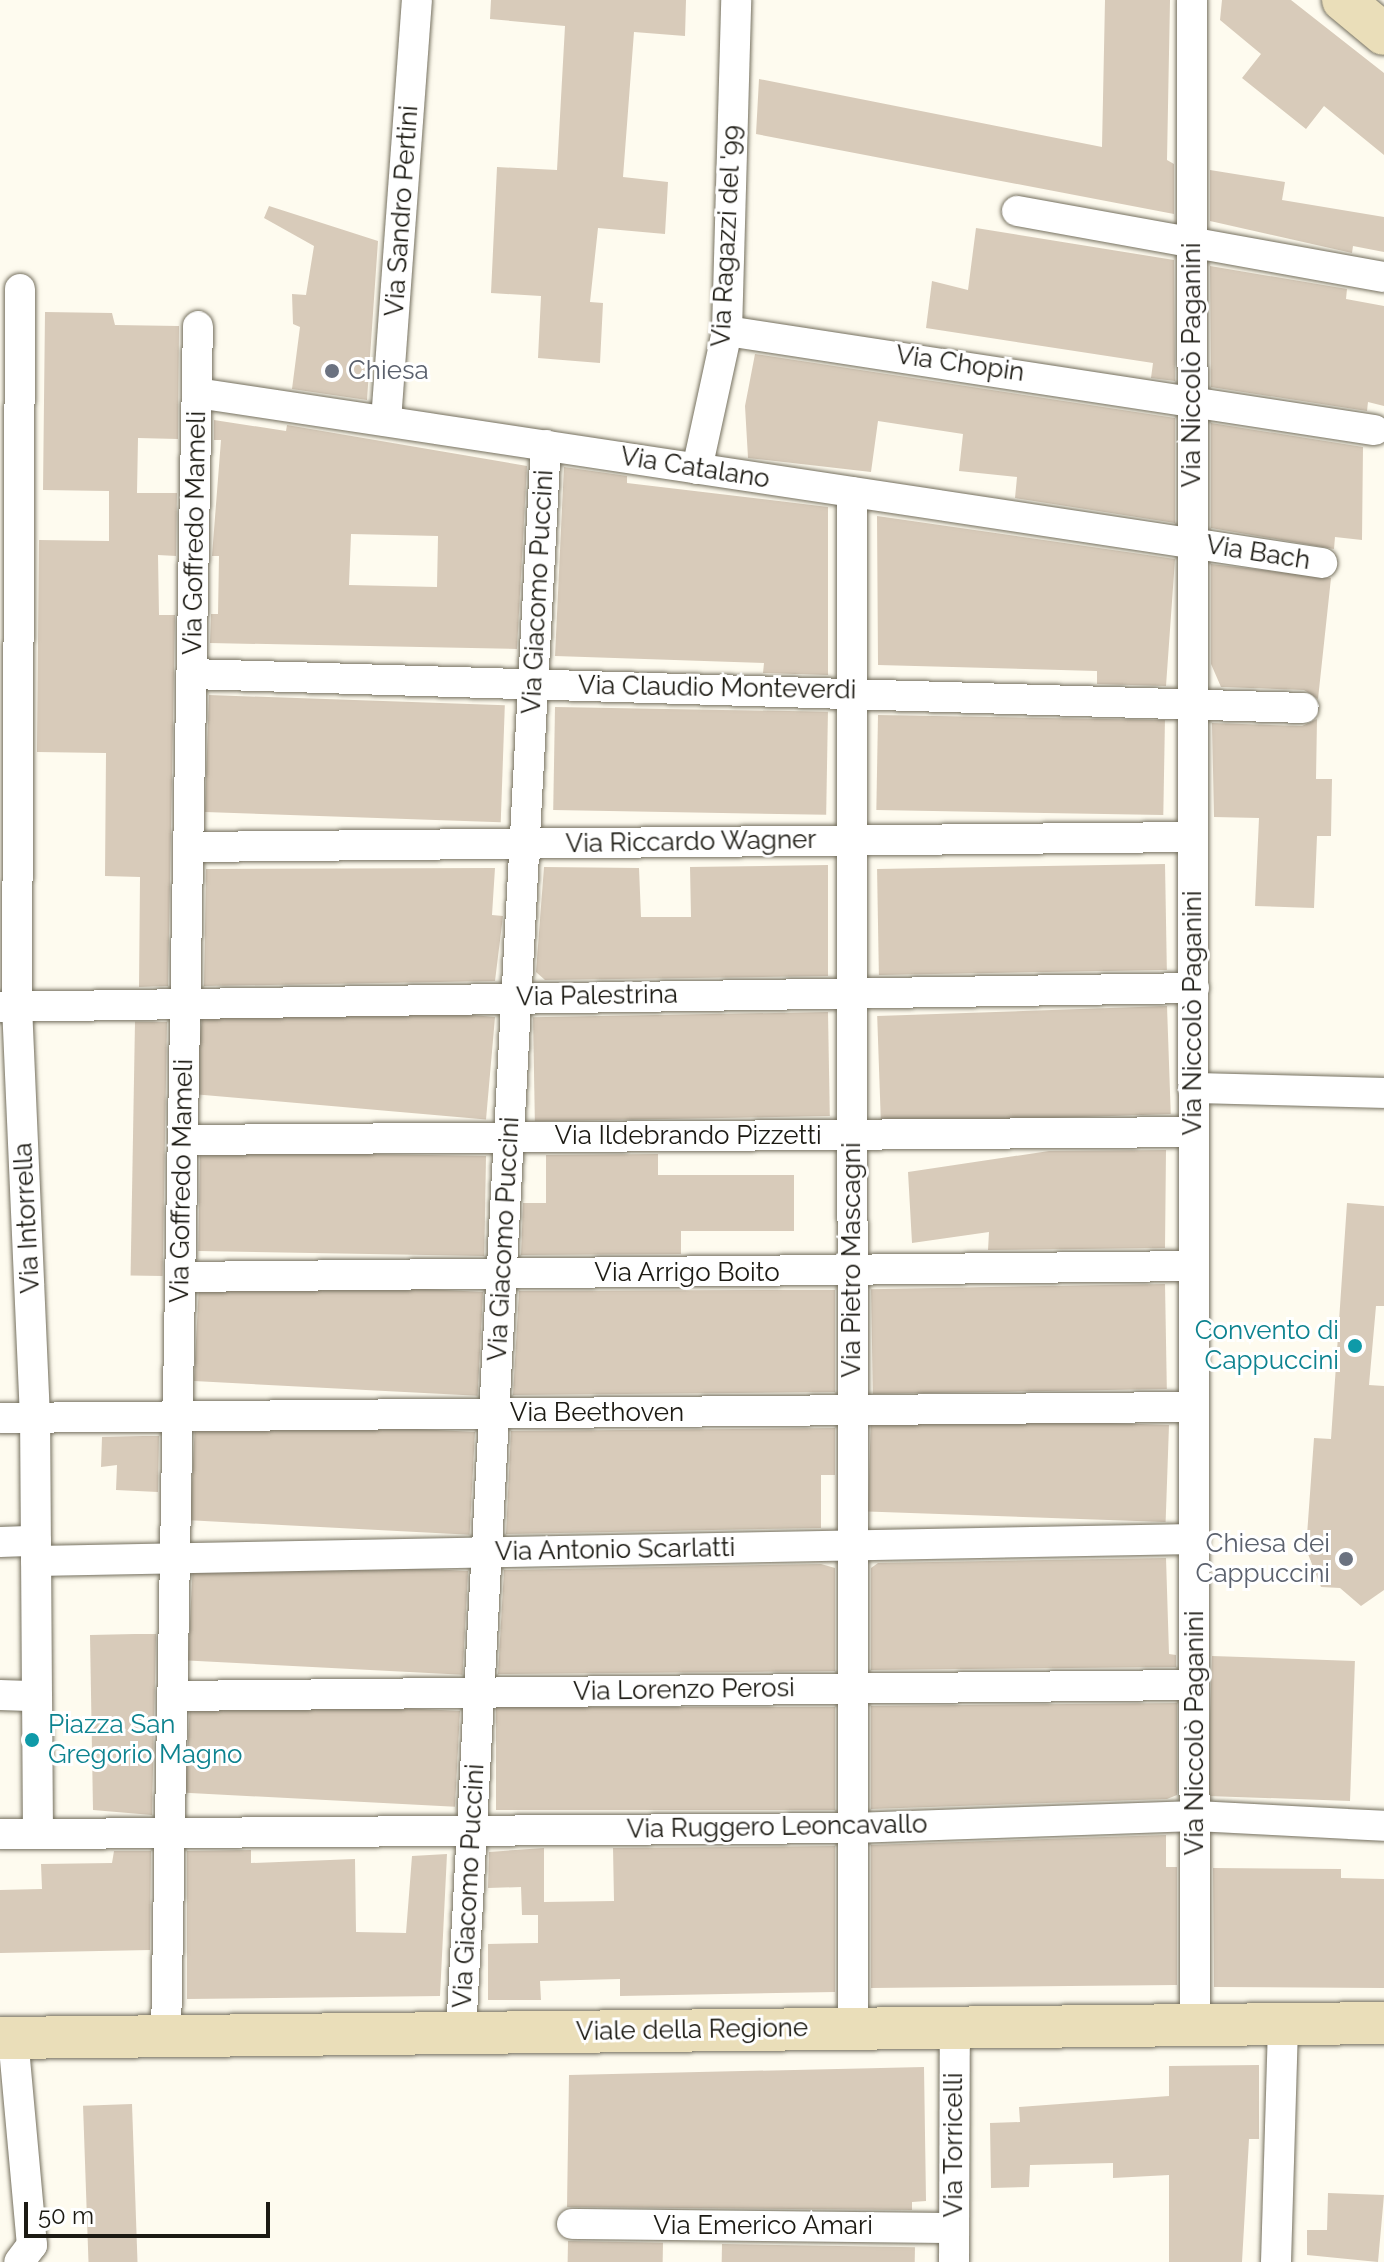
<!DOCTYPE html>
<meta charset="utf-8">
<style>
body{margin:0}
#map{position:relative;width:1384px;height:2262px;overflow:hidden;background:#fefbef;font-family:Raleway,sans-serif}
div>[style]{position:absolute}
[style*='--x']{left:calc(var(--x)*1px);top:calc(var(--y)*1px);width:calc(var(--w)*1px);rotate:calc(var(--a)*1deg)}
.building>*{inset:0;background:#d8cbba;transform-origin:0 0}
.roads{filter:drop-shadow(0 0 2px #75705f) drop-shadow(0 0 2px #75705f)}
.street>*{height:30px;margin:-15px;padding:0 15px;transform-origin:15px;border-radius:15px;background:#fff}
.secondary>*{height:42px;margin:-21px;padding:0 21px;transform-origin:21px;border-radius:21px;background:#eadeb9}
.dots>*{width:22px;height:22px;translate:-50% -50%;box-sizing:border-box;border:4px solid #fff;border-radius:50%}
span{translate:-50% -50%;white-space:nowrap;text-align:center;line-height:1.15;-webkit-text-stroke:6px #fff;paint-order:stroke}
.street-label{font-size:26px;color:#1c1a13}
.worship-label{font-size:26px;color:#5b616d}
.left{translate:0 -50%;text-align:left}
.right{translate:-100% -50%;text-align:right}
.culture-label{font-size:26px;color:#0d838f}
.scale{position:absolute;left:24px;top:2202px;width:246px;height:36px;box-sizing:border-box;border:4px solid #1c1a13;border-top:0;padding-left:10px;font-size:24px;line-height:28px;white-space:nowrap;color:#1c1a13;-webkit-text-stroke:6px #fff;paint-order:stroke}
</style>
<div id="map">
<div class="building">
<i style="clip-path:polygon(491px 0,686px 0,685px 36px,634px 32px,623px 177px,668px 182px,665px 234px,598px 228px,590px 302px,603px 303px,600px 363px,538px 358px,541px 296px,491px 293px,497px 167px,557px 170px,565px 26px,490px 19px)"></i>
<i style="clip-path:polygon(1105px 0,1170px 0,1167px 160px,1174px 164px,1174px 214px,756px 134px,759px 79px,1102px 147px)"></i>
<i style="clip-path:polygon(1222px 0,1291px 0,1384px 73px,1384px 155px,1324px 106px,1306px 129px,1242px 78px,1261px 54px,1220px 20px)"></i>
<i style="clip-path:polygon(1210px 170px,1285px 182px,1282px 200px,1384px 217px,1384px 252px,1353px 246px,1352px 253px,1210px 221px)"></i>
<i style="clip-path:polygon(269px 206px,378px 241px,367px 400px,292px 389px,300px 327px,293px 324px,292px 294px,306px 295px,314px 246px,264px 218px)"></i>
<i style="clip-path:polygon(976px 228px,1174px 260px,1175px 381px,1151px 378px,1153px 363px,926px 328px,932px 281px,968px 290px)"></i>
<i style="clip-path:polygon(1210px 266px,1347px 289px,1346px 299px,1384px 306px,1384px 406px,1368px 402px,1367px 411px,1211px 387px)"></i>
<i style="clip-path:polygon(45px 312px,112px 313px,115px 325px,179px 326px,178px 439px,138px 438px,137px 493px,177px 493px,176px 556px,158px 555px,159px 615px,175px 615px,168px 986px,139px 987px,140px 877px,105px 876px,106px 753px,37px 752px,39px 540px,109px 541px,109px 491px,43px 490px)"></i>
<i style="clip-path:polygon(755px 354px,1175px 418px,1175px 523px,1015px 498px,1017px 477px,959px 471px,963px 434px,878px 421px,871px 472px,748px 458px,745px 406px)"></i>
<i style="clip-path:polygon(evenodd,214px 420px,286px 431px,287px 425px,527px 466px,517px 649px,210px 643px,211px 614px,218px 614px,219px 556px,212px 556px,221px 440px,214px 440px,214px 420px,351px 534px,438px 536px,437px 587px,349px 585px,351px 534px)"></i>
<i style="clip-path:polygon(1211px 423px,1363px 447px,1362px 540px,1335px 537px,1334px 549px,1211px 528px)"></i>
<i style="clip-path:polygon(564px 467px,627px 476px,627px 483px,828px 507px,828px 675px,763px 673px,764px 663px,555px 656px)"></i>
<i style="clip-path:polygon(877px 516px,1175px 559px,1166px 686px,1097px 684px,1097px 671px,878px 665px)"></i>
<i style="clip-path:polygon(1211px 564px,1331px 578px,1318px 699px,1304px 690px,1221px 687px,1211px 664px)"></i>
<i style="left:209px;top:695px;width:296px;height:117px;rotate:2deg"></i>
<i style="left:555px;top:707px;width:273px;height:103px;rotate:1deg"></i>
<i style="left:878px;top:715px;width:287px;height:95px;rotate:1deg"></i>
<i style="clip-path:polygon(1317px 719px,1316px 779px,1332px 779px,1331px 836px,1317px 836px,1314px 908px,1255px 906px,1259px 818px,1214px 817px,1212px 723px,1302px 726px)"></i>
<i style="left:1165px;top:864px;width:106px;height:288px;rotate:89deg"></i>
<i style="clip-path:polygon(828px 865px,828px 976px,545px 980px,536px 972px,544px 867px,639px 868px,641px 917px,691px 917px,690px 867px)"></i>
<i style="clip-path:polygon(495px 868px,492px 915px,503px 916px,495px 981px,204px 986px,206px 869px)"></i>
<i style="left:1167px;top:1006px;width:108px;height:290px;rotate:88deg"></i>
<i style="left:828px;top:1012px;width:104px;height:295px;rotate:89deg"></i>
<i style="left:495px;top:1017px;width:103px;height:292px;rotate:95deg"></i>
<i style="left:167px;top:1022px;width:254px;height:32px;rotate:91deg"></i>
<i style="clip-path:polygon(1166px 1150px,1165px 1248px,988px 1250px,989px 1232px,912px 1243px,908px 1172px,1049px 1151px)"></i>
<i style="clip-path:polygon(658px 1154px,658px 1175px,794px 1175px,794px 1231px,681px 1231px,681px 1254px,521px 1255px,523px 1203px,546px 1203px,546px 1155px)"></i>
<i style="left:486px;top:1156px;width:100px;height:286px;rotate:91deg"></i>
<i style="clip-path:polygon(1347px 1203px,1384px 1206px,1384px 1306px,1376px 1306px,1369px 1385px,1384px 1386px,1384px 1590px,1361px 1606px,1340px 1588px,1321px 1587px,1306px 1549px,1314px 1438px,1331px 1439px)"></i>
<i style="left:1165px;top:1284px;width:105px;height:294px;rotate:89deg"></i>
<i style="clip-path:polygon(770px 1290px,835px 1290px,835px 1392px,513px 1395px,519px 1291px)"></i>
<i style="left:483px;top:1292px;width:104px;height:284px;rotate:93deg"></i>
<i style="left:1169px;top:1425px;width:97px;height:298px;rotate:92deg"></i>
<i style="clip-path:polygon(835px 1428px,835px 1475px,821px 1475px,821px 1528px,506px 1534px,511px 1431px)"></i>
<i style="left:475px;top:1432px;width:103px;height:280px;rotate:93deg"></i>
<i style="clip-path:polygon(143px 1436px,159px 1436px,158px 1492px,116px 1490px,117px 1465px,101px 1467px,102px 1437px)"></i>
<i style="clip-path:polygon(1166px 1558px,1169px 1654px,1176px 1655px,1176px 1667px,871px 1670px,871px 1568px,878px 1563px)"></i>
<i style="clip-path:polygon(821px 1564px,835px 1568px,835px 1671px,498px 1674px,504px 1570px)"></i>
<i style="left:468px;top:1571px;width:104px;height:275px;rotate:93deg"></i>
<i style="clip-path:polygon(135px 1634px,156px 1634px,152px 1815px,93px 1810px,90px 1635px)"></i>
<i style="left:1212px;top:1656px;width:143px;height:140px;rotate:2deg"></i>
<i style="clip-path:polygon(1177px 1703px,1177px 1795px,1167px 1799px,871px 1809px,871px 1706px)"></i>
<i style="left:835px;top:1707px;width:103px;height:339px;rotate:90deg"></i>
<i style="left:460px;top:1711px;width:96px;height:270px;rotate:93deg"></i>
<i style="clip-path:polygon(1166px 1835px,1166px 1867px,1177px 1867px,1177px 1985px,871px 1988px,871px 1845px)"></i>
<i style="clip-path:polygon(835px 1846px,835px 1992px,620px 1996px,620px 1979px,540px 1981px,541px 2000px,488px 2000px,488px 1944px,538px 1943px,538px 1915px,522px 1915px,521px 1887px,488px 1888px,489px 1852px,544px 1848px,544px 1902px,614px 1901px,613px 1848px)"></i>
<i style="clip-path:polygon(251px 1850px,251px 1863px,355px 1859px,356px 1932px,406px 1933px,412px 1856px,447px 1854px,440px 1996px,187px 1999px,187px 1851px)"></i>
<i style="clip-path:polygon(114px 1851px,151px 1851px,150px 1950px,0 1953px,0 1890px,42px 1889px,41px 1864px,112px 1863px)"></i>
<i style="clip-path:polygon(1213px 1868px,1341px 1869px,1341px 1878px,1384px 1879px,1384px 1988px,1214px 1987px)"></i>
<i style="clip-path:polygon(1259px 2065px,1259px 2139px,1249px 2139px,1242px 2262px,1169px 2262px,1169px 2175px,1113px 2178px,1113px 2163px,1030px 2165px,1029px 2187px,991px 2188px,990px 2123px,1020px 2122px,1019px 2107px,1169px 2096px,1169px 2066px)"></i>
<i style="clip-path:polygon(924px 2067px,926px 2201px,912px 2202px,912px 2210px,567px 2207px,569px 2075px)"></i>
<i style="left:132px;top:2104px;width:158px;height:49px;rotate:88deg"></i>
<i style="clip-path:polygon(1328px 2193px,1384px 2195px,1378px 2262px,1307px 2255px,1307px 2230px,1327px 2230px)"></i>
<i style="left:568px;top:2241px;width:95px;height:21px;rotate:1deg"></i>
<i style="left:722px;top:2244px;width:193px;height:18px;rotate:1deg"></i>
</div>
<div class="roads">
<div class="street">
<i style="--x:1192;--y:0;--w:2025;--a:89.92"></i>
<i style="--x:1017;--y:211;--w:373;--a:10.2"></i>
<i style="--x:727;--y:331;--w:655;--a:8.7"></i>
<i style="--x:197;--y:393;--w:1138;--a:8.59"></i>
<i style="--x:386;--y:421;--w:422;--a:-85.8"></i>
<i style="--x:697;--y:469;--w:141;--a:-77.7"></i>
<i style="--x:727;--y:331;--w:331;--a:-88.4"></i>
<i style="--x:852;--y:492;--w:1537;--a:89.96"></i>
<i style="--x:192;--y:674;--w:1112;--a:1.75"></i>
<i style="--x:189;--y:847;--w:1004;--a:-0.57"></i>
<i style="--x:0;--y:1007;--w:1194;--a:-0.91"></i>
<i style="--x:1193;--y:1088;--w:191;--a:1.5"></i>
<i style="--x:183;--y:1140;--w:1011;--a:-0.45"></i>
<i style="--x:180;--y:1277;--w:1014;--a:-0.62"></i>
<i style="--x:0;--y:1418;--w:1194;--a:-0.53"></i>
<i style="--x:0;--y:1542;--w:36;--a:-2"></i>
<i style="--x:36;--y:1561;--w:1159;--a:-1.09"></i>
<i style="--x:0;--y:1695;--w:37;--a:2"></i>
<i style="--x:37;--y:1696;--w:278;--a:-90.4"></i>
<i style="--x:35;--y:1418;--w:411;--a:-92.5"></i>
<i style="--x:17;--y:1007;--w:718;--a:-89.76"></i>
<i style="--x:173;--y:1696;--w:1021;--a:-0.62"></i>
<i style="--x:0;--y:1834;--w:38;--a:0"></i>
<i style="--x:38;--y:1834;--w:138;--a:-90.4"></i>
<i style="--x:38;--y:1834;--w:815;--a:-0.42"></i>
<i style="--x:853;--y:1828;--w:343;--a:-2"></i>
<i style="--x:1196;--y:1816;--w:188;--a:3"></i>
<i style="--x:461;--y:2033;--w:1590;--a:-86.94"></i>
<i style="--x:166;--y:2036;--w:1710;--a:-88.93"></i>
<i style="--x:13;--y:2037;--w:209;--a:84.8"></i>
<i style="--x:32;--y:2245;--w:21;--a:127"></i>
<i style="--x:572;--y:2224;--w:382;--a:0.6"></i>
<i style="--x:954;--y:2262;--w:234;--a:-89.8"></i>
<i style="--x:1276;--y:2262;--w:238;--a:-88.3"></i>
</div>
<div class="secondary">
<i style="--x:1343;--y:0;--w:53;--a:39.7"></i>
<i style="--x:0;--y:2038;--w:1384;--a:-0.62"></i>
</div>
</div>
<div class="dots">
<i style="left:332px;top:371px;background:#6b7280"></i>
<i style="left:1355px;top:1346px;background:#0f9aa8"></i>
<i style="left:1346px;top:1559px;background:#6b7280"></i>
<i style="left:32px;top:1740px;background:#0f9aa8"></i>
</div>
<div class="street-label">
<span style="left:402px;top:211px;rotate:-86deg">Via Sandro Pertini</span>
<span style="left:727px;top:236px;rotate:-87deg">Via Ragazzi del '99</span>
<span style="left:960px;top:364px;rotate:8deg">Via Chopin</span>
<span style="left:1192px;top:365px;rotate:-90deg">Via Niccolò Paganini</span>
<span style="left:695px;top:468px;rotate:9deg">Via Catalano</span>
<span style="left:195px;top:533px;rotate:-89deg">Via Goffredo Mameli</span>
<span style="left:1258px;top:553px;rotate:9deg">Via Bach</span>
<span style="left:538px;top:592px;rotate:-87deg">Via Giacomo Puccini</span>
<span style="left:717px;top:688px;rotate:1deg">Via Claudio Monteverdi</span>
<span style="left:691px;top:842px;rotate:-1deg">Via Riccardo Wagner</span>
<span style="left:597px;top:996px;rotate:-1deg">Via Palestrina</span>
<span style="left:1193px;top:1013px;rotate:-90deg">Via Niccolò Paganini</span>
<span style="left:688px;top:1136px">Via Ildebrando Pizzetti</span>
<span style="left:182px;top:1181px;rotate:-89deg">Via Goffredo Mameli</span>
<span style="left:27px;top:1218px;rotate:-93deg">Via Intorrella</span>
<span style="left:504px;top:1239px;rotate:-87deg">Via Giacomo Puccini</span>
<span style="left:852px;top:1260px;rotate:-90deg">Via Pietro Mascagni</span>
<span style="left:687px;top:1273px">Via Arrigo Boito</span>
<span style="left:597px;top:1413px">Via Beethoven</span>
<span style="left:615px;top:1550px;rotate:-1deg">Via Antonio Scarlatti</span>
<span style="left:684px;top:1690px;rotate:-1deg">Via Lorenzo Perosi</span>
<span style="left:1195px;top:1733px;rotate:-90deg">Via Niccolò Paganini</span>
<span style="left:777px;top:1827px;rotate:-1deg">Via Ruggero Leoncavallo</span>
<span style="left:469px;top:1886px;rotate:-87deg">Via Giacomo Puccini</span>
<span style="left:692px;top:2030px;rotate:-1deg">Viale della Regione</span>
<span style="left:954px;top:2145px;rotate:-90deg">Via Torricelli</span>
<span style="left:763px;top:2226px">Via Emerico Amari</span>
</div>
<div class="worship-label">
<span class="left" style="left:348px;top:371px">Chiesa</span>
<span class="right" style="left:1330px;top:1559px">Chiesa dei<br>Cappuccini</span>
</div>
<div class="culture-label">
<span class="right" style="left:1339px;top:1346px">Convento di<br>Cappuccini</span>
<span class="left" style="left:48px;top:1740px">Piazza San<br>Gregorio Magno</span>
</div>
<div class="scale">50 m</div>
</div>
